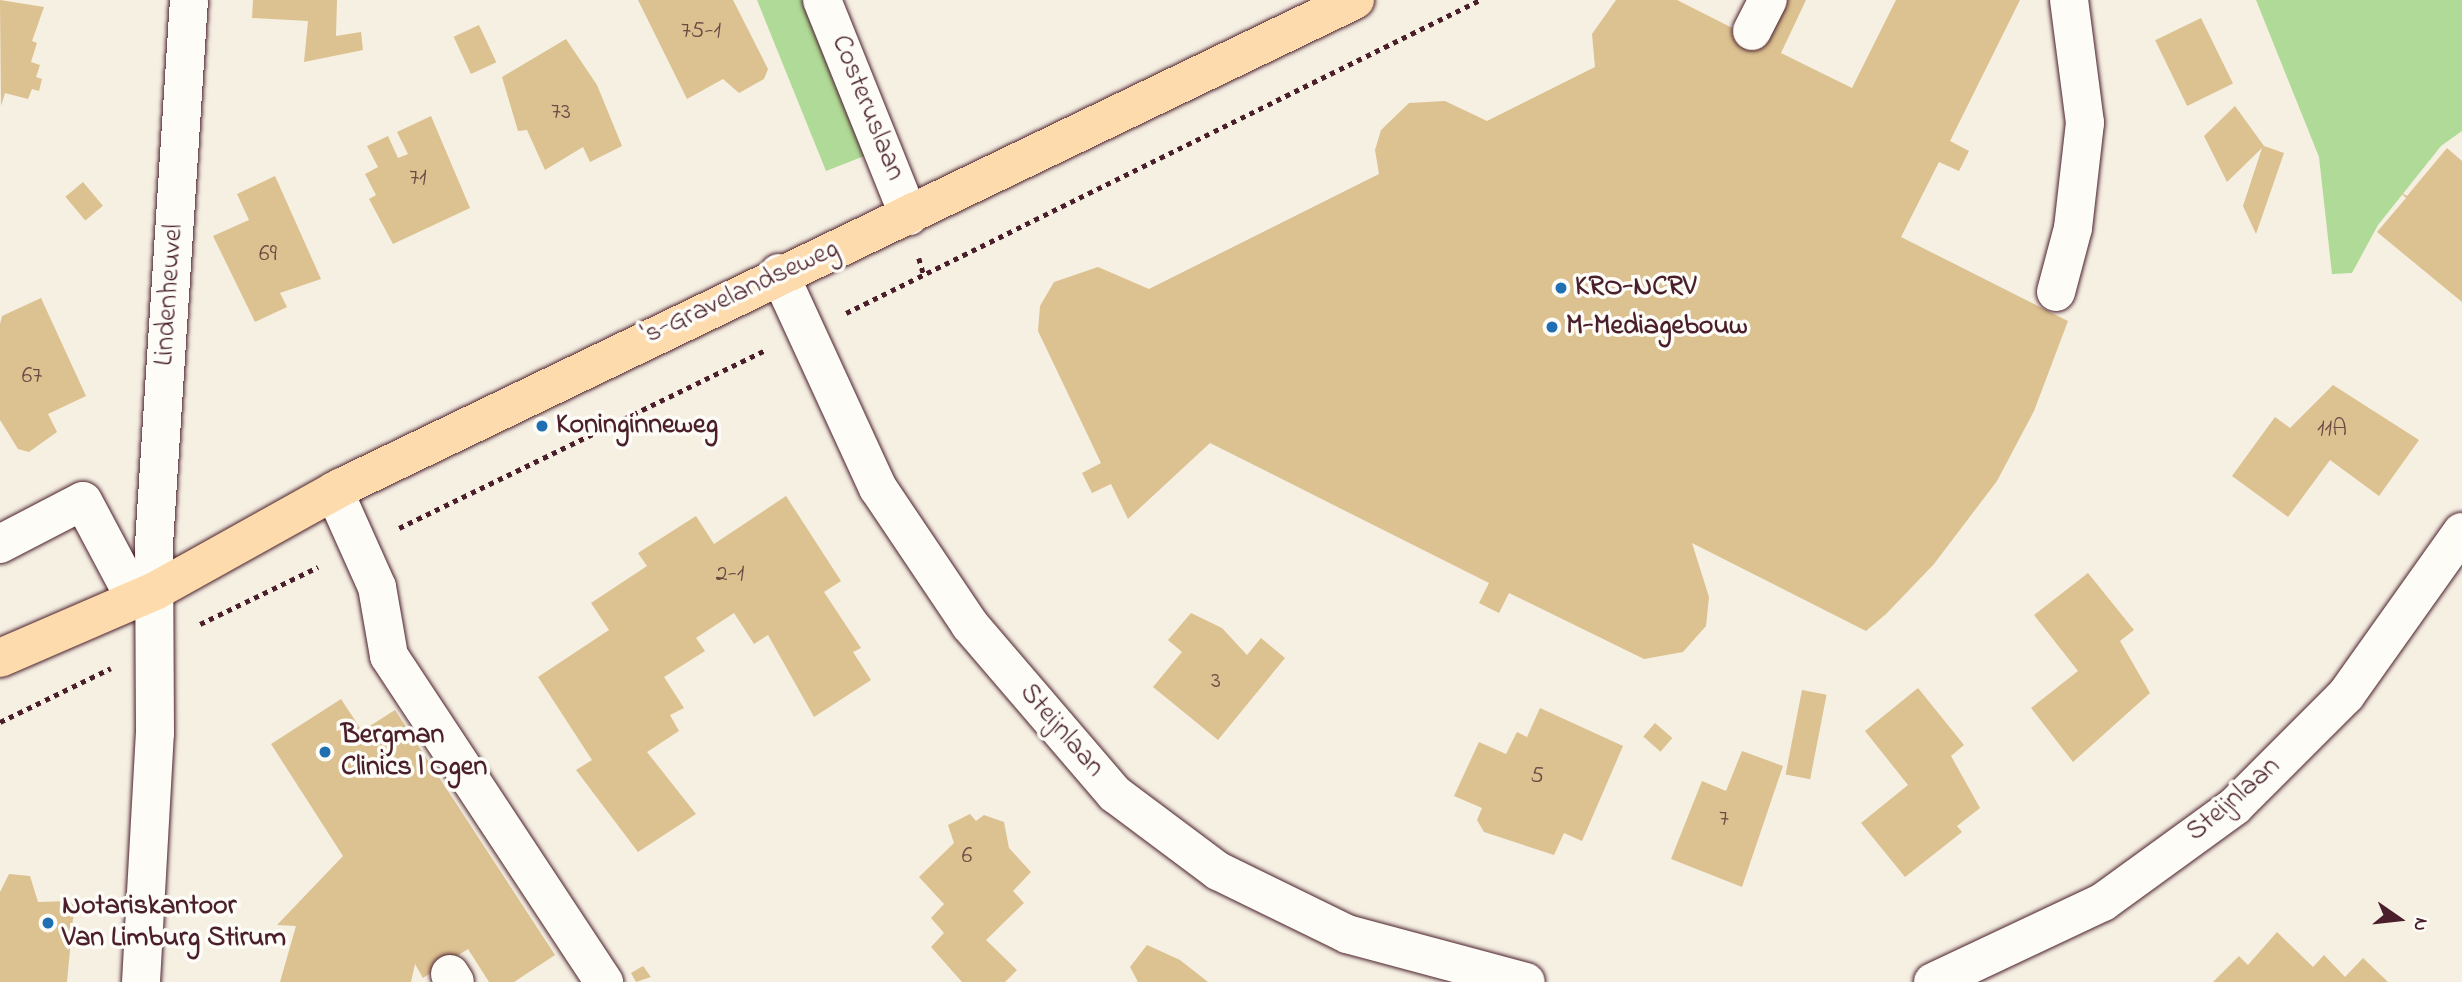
<!DOCTYPE html>
<style>
body{margin:0}
#map{position:relative;width:2462px;height:982px;overflow:hidden;background:#f6f0e3;font-family:"Indie Flower",sans-serif}
div>[style]{position:absolute}
[style*='--x']{left:calc(var(--x)*1px);top:calc(var(--y)*1px);width:calc(var(--w)*1px);rotate:calc(var(--a)*1deg)}
.green>*{inset:0;background:#b0da97}
.building>*{inset:0;background:#dcc191;transform-origin:0 0}
.path>*{height:4.5px;margin-top:-2.25px;transform-origin:0;background:repeating-linear-gradient(90deg,#4a1f2b 0 5px,transparent 0 10px)}
.roads{filter:drop-shadow(0 0 2px #4a1f2b) drop-shadow(0 0 2px #4a1f2b)}
.minor>*{height:38px;margin:-19px;padding:0 19px;transform-origin:19px;border-radius:19px;background:#fdfcf7}
.major>*{height:38px;margin:-19px;padding:0 19px;transform-origin:19px;border-radius:19px;background:#fedbac}
.dots>*{width:19px;height:19px;translate:-50% -50%;box-sizing:border-box;border:4px solid #fdfcf7;border-radius:50%}
span{translate:-50% -50%;white-space:nowrap;text-align:center;line-height:1.15;-webkit-text-stroke:7px #fdfcf7;paint-order:stroke}
.number-label{font-size:24px;color:#6e4844}
.number-label span{-webkit-text-stroke-width:0}
.street-label{font-size:28px;color:#4a1f2b}
.poi-label{font-size:28px;color:#4a1f2b;font-weight:700}
.left{translate:0 -50%;text-align:left}
.north{position:absolute;left:2364px;top:884px;width:70px;height:70px;-webkit-text-stroke:5px #fdfcf7;paint-order:stroke;rotate:104deg;font-size:19px;font-weight:700;line-height:28px;text-align:center;color:#4a1f2b}
.north::after{content:'';display:block;margin:auto;width:24px;height:32px;background:#4a1f2b;clip-path:polygon(50% 0,100% 100%,50% 72%,0 100%)}
</style>
<div id="map">
<div class="green">
<i style="clip-path:polygon(757px 0,812px 0,872px 153px,826px 171px)"></i>
<i style="clip-path:polygon(2256px 0,2462px 0,2462px 131px,2441px 146px,2378px 225px,2352px 273px,2332px 274px,2319px 157px)"></i>
</div>
<div class="building">
<i style="clip-path:polygon(0 0,44px 7px,32px 41px,37px 43px,31px 62px,40px 65px,36px 77px,42px 79px,39px 91px,32px 89px,28px 99px,5px 93px,1px 106px)"></i>
<i style="clip-path:polygon(253px 0,337px 0,336px 36px,361px 32px,363px 50px,304px 62px,308px 21px,252px 18px)"></i>
<i style="clip-path:polygon(638px 0,733px 0,768px 69px,764px 79px,739px 93px,723px 79px,687px 99px)"></i>
<i style="clip-path:polygon(1616px 0,1677px 0,1760px 42px,1781px 0,1806px 0,1781px 53px,1852px 88px,1896px 0,2020px 0,1950px 141px,1969px 151px,1959px 171px,1939px 162px,1901px 237px,2068px 321px,2034px 411px,1997px 481px,1934px 564px,1886px 614px,1866px 631px,1692px 543px,1709px 597px,1706px 626px,1683px 652px,1644px 659px,1509px 593px,1499px 613px,1479px 603px,1489px 583px,1210px 443px,1128px 519px,1111px 484px,1092px 493px,1082px 473px,1101px 463px,1038px 331px,1040px 306px,1054px 282px,1098px 267px,1149px 289px,1379px 174px,1375px 150px,1381px 130px,1409px 103px,1445px 101px,1487px 121px,1595px 67px,1592px 34px)"></i>
<i style="left:2201px;top:18px;width:73px;height:51px;rotate:64deg"></i>
<i style="left:479px;top:25px;width:41px;height:28px;rotate:65deg"></i>
<i style="clip-path:polygon(566px 39px,597px 85px,622px 146px,590px 162px,583px 147px,545px 170px,527px 130px,518px 131px,502px 77px)"></i>
<i style="clip-path:polygon(2235px 106px,2264px 146px,2284px 153px,2256px 234px,2243px 206px,2262px 148px,2227px 182px,2204px 136px)"></i>
<i style="clip-path:polygon(431px 116px,470px 208px,393px 244px,369px 199px,376px 195px,365px 174px,378px 167px,367px 146px,388px 136px,398px 158px,408px 154px,397px 132px)"></i>
<i style="clip-path:polygon(2447px 148px,2462px 161px,2462px 302px,2377px 232px,2406px 198px,2400px 192px,2407px 196px)"></i>
<i style="clip-path:polygon(275px 176px,321px 279px,280px 293px,287px 307px,255px 322px,213px 236px,249px 220px,237px 194px)"></i>
<i style="left:83px;top:182px;width:31px;height:23px;rotate:50deg"></i>
<i style="clip-path:polygon(41px 298px,86px 396px,48px 414px,57px 432px,29px 452px,18px 449px,0 420px,0 324px,2px 316px)"></i>
<i style="clip-path:polygon(2333px 385px,2419px 440px,2379px 496px,2330px 460px,2288px 517px,2232px 476px,2275px 417px,2290px 428px)"></i>
<i style="clip-path:polygon(786px 496px,841px 581px,824px 592px,861px 648px,853px 652px,871px 680px,814px 717px,768px 635px,754px 644px,734px 613px,696px 638px,705px 651px,664px 677px,684px 708px,670px 715px,679px 731px,647px 752px,696px 814px,638px 852px,576px 770px,592px 760px,538px 677px,609px 630px,591px 603px,647px 566px,638px 553px,696px 516px,714px 544px)"></i>
<i style="clip-path:polygon(2088px 573px,2134px 630px,2120px 641px,2150px 693px,2073px 762px,2031px 708px,2078px 671px,2034px 615px)"></i>
<i style="clip-path:polygon(1191px 613px,1222px 628px,1247px 655px,1261px 638px,1285px 658px,1218px 740px,1153px 687px,1182px 652px,1168px 640px)"></i>
<i style="clip-path:polygon(1918px 688px,1964px 745px,1951px 756px,1980px 808px,1957px 826px,1962px 832px,1905px 877px,1861px 823px,1908px 785px,1865px 731px)"></i>
<i style="left:1802px;top:690px;width:25px;height:86px;rotate:11deg"></i>
<i style="clip-path:polygon(341px 699px,362px 731px,395px 710px,555px 955px,514px 982px,489px 982px,468px 949px,423px 978px,415px 964px,411px 982px,280px 982px,296px 926px,277px 925px,343px 856px,271px 744px)"></i>
<i style="clip-path:polygon(1540px 708px,1623px 746px,1582px 841px,1564px 833px,1554px 855px,1484px 832px,1477px 820px,1482px 808px,1454px 796px,1479px 742px,1506px 754px,1517px 732px,1527px 737px)"></i>
<i style="left:1655px;top:723px;width:23px;height:18px;rotate:41deg"></i>
<i style="clip-path:polygon(1742px 751px,1783px 766px,1742px 887px,1671px 859px,1702px 781px,1726px 791px)"></i>
<i style="clip-path:polygon(970px 814px,976px 821px,984px 815px,1004px 822px,1009px 848px,1031px 872px,1013px 891px,1024px 903px,986px 940px,1017px 970px,1005px 982px,962px 982px,931px 947px,944px 933px,931px 918px,944px 904px,919px 877px,954px 843px,948px 825px)"></i>
<i style="clip-path:polygon(9px 874px,30px 876px,38px 902px,70px 901px,80px 913px,73px 918px,67px 982px,0 982px,0 892px)"></i>
<i style="clip-path:polygon(2277px 932px,2313px 967px,2324px 955px,2345px 977px,2363px 958px,2388px 982px,2213px 982px,2239px 956px,2248px 965px)"></i>
<i style="clip-path:polygon(1147px 945px,1180px 960px,1208px 982px,1138px 982px,1130px 967px)"></i>
<i style="clip-path:polygon(643px 966px,651px 977px,636px 982px,631px 973px)"></i>
</div>
<div class="path">
<i style="--x:919;--y:258;--w:19;--a:74"></i>
<i style="--x:846;--y:313;--w:707;--a:-26.28"></i>
<i style="--x:399;--y:528;--w:407;--a:-25.9"></i>
<i style="--x:200;--y:624;--w:131;--a:-25.8"></i>
<i style="--x:0;--y:722;--w:123;--a:-25.9"></i>
</div>
<div class="roads">
<div class="minor">
<i style="--x:822;--y:0;--w:233;--a:68.1"></i>
<i style="--x:1752;--y:31;--w:35;--a:-63"></i>
<i style="--x:779;--y:273;--w:237;--a:65.3"></i>
<i style="--x:878;--y:488;--w:165;--a:56.1"></i>
<i style="--x:970;--y:625;--w:223;--a:49.4"></i>
<i style="--x:1115;--y:794;--w:129;--a:36.8"></i>
<i style="--x:1218;--y:871;--w:144;--a:26"></i>
<i style="--x:1347;--y:934;--w:185;--a:15"></i>
<i style="--x:2056;--y:292;--w:66;--a:-75.1"></i>
<i style="--x:2073;--y:228;--w:106;--a:-83.5"></i>
<i style="--x:2085;--y:123;--w:124;--a:-97.4"></i>
<i style="--x:334;--y:491;--w:105;--a:65.9"></i>
<i style="--x:377;--y:587;--w:70;--a:80.1"></i>
<i style="--x:389;--y:656;--w:391;--a:56.6"></i>
<i style="--x:0;--y:544;--w:93;--a:-27.4"></i>
<i style="--x:83;--y:501;--w:111;--a:62"></i>
<i style="--x:450;--y:974;--w:9;--a:58"></i>
<i style="--x:141;--y:982;--w:249;--a:-86.8"></i>
<i style="--x:155;--y:733;--w:189;--a:-90.3"></i>
<i style="--x:154;--y:544;--w:545;--a:-86.32"></i>
<i style="--x:1933;--y:982;--w:188;--a:-25.2"></i>
<i style="--x:2103;--y:902;--w:163;--a:-36"></i>
<i style="--x:2235;--y:806;--w:157;--a:-45"></i>
<i style="--x:2346;--y:695;--w:200;--a:-54.6"></i>
</div>
<div class="major">
<i style="--x:0;--y:658;--w:169;--a:-23.4"></i>
<i style="--x:155;--y:591;--w:214;--a:-29.1"></i>
<i style="--x:342;--y:487;--w:1124;--a:-25.68"></i>
</div>
</div>
<div class="dots">
<i style="left:1561px;top:288px;background:#1f6fb2"></i>
<i style="left:1552px;top:327px;background:#1f6fb2"></i>
<i style="left:542px;top:426px;background:#1f6fb2"></i>
<i style="left:325px;top:752px;background:#1f6fb2"></i>
<i style="left:48px;top:923px;background:#1f6fb2"></i>
</div>
<div class="number-label">
<span style="left:701px;top:32px">75-1</span>
<span style="left:561px;top:113px">73</span>
<span style="left:418px;top:179px">71</span>
<span style="left:268px;top:255px">69</span>
<span style="left:32px;top:377px">67</span>
<span style="left:2332px;top:430px">11A</span>
<span style="left:730px;top:575px">2-1</span>
<span style="left:1216px;top:682px">3</span>
<span style="left:1537px;top:777px">5</span>
<span style="left:1724px;top:820px">7</span>
<span style="left:967px;top:857px">6</span>
</div>
<div class="street-label">
<span style="left:867px;top:108px;rotate:68deg">Costeruslaan</span>
<span style="left:741px;top:293px;rotate:-25deg">'s-Gravelandseweg</span>
<span style="left:170px;top:295px;rotate:-86deg">Lindenheuvel</span>
<span style="left:1061px;top:731px;rotate:49deg">Steijnlaan</span>
<span style="left:2234px;top:800px;rotate:-41deg">Steijnlaan</span>
</div>
<div class="poi-label">
<span class="left" style="left:1575px;top:288px">KRO-NCRV</span>
<span class="left" style="left:1566px;top:327px">M-Mediagebouw</span>
<span class="left" style="left:556px;top:426px">Koninginneweg</span>
<span class="left" style="left:341px;top:752px">Bergman<br>Clinics | Ogen</span>
<span class="left" style="left:62px;top:923px">Notariskantoor<br>Van Limburg Stirum</span>
</div>
<div class="north">N</div>
</div>
